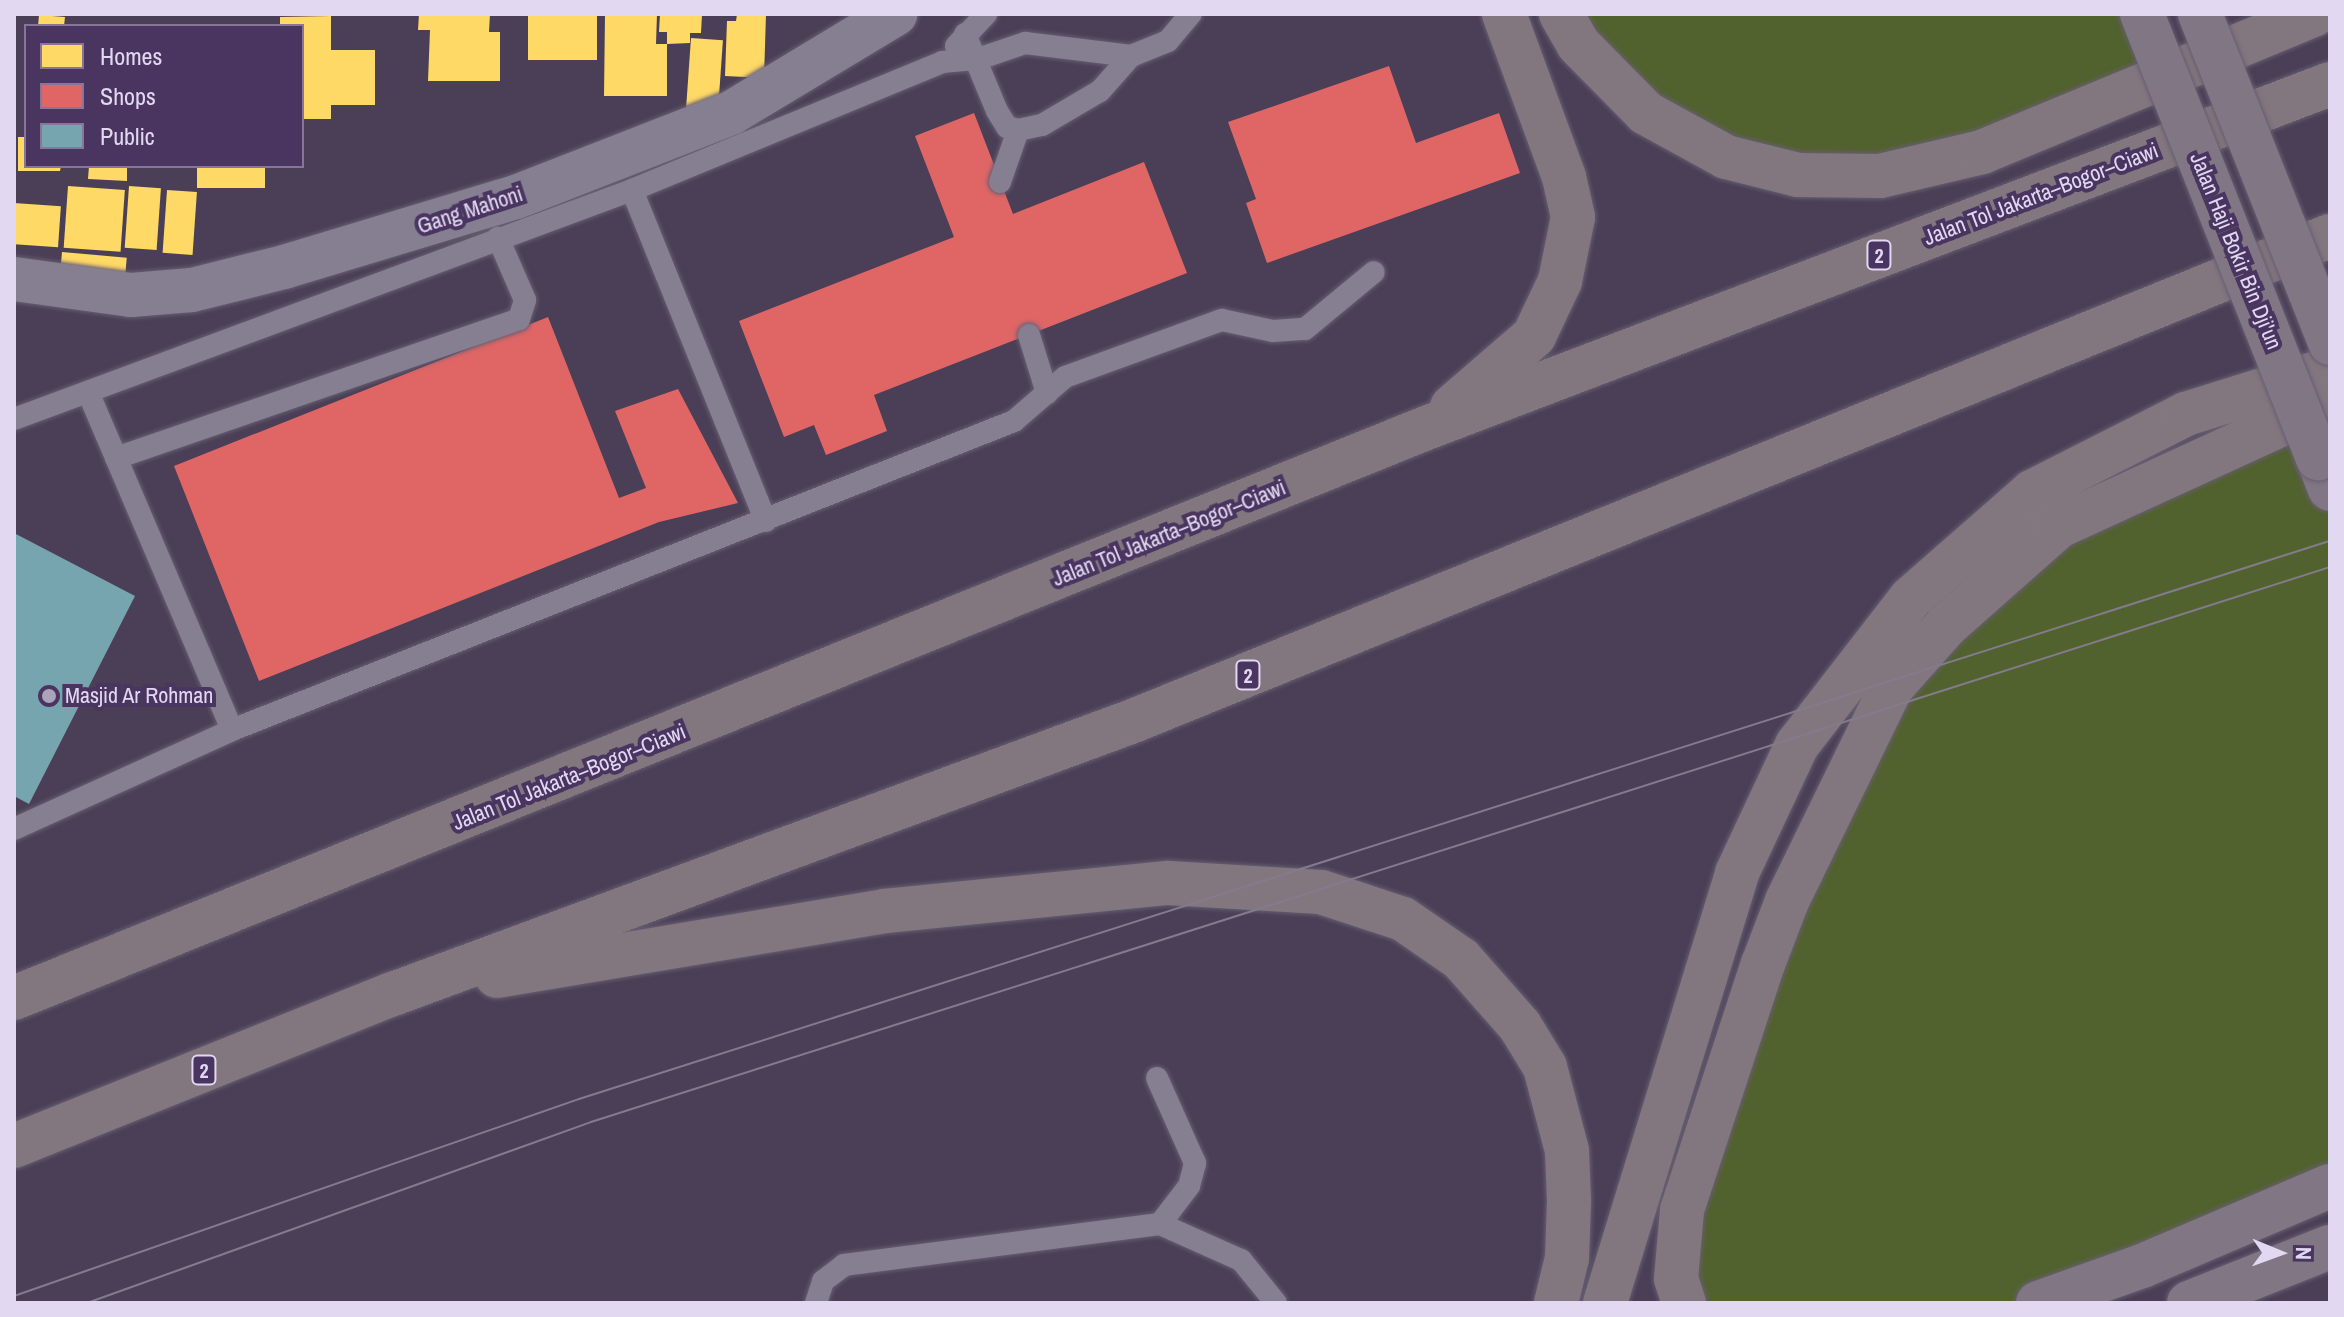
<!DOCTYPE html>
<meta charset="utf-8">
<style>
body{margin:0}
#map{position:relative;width:2344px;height:1317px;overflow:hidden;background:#4a3f56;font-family:"Archivo Narrow",sans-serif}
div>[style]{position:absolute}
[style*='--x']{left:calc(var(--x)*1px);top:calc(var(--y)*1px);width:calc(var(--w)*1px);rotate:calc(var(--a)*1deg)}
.green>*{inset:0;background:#52622e}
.homes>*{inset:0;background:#ffd966;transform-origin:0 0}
.shops>*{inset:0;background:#e06666}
.public>*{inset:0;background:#76a5af}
.roads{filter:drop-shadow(0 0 2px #675e72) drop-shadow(0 0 2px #675e72)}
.lane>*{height:22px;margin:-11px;padding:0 11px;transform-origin:11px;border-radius:11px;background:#867f91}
.street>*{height:44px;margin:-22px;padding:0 22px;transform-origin:22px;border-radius:22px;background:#867f91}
.primary>*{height:44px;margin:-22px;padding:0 22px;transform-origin:22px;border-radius:22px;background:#817784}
.highway>*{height:44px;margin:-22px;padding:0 22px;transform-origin:22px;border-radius:22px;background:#83777f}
.tram>*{height:2px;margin:-1px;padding:0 1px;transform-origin:1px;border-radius:1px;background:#837b8d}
.bridges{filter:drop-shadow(0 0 2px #675e72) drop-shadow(0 0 2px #675e72)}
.primary-bridge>*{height:44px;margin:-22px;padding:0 22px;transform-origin:22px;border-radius:22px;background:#817784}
.dots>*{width:22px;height:22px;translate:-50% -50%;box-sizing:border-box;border:4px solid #4a3560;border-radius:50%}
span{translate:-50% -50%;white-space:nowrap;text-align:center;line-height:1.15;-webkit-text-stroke:8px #4a3560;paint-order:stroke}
.shield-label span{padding:2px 6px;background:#4a3560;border:2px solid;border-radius:6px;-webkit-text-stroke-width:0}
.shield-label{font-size:20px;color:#e3d8f2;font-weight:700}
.street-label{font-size:22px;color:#e3d8f2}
.poi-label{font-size:22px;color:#e3d8f2}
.left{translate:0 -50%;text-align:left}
.frame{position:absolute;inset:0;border:16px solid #e3d8f2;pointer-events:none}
.legend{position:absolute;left:24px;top:24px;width:280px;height:144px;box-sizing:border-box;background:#4a3560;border:2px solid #87769a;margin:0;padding:10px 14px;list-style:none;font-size:24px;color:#e3d8f2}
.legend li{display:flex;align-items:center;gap:16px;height:40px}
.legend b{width:40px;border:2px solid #87769a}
.north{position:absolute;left:2240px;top:1213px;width:80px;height:80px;-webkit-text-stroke:6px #4a3560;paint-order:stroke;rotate:91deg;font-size:22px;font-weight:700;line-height:32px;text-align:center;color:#e3d8f2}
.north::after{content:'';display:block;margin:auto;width:28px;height:36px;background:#e3d8f2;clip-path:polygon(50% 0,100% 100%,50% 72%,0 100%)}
</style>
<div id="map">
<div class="green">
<i style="clip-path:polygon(1561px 14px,2142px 14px,2166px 74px,1982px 152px,1726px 157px)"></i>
<i style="clip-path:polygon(2301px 416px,2330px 491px,2330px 1186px,2038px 1303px,1684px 1303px,1682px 1210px,1891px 688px,2059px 526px)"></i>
</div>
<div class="homes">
<i style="clip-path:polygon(419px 14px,490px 14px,489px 32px,500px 32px,500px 81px,428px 81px,430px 30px,418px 30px)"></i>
<i style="left:528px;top:14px;width:69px;height:46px"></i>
<i style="clip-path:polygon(605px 14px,657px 14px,656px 44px,667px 44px,667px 96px,604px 96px)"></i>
<i style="clip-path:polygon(660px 14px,702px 14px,701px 33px,690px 33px,690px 43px,667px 44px,667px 32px,659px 32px)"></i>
<i style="clip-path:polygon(737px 14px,766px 14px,764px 78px,725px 76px,727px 21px,736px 21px)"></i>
<i style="clip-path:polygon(39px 15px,65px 17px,64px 26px,38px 26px)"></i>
<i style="clip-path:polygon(331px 16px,331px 50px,375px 50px,375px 105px,331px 105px,331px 119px,302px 119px,302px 26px,280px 26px,280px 17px)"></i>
<i style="left:691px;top:38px;width:32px;height:76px;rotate:4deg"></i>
<i style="clip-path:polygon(18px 137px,26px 137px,26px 166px,61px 166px,60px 171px,18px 171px)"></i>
<i style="clip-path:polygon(89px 166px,127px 166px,127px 181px,88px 179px)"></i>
<i style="left:197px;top:166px;width:68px;height:22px"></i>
<i style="left:68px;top:186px;width:57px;height:62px;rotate:4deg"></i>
<i style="left:129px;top:186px;width:32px;height:62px;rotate:4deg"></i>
<i style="left:167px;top:190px;width:30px;height:63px;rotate:4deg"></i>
<i style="left:14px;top:203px;width:47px;height:41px;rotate:4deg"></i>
<i style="left:62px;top:252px;width:65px;height:25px;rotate:5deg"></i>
</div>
<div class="shops">
<i style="clip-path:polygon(1389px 66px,1416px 143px,1499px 113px,1520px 173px,1267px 263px,1246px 203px,1256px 199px,1228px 122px)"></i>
<i style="clip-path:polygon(974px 113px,1013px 214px,1144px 162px,1187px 273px,874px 395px,887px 431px,826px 455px,814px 425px,784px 437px,739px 321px,954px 237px,915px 136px)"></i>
<i style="clip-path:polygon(548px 317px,619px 498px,646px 488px,615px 411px,678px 389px,738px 503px,659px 522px,259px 681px,174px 466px)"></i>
</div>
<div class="public">
<i style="clip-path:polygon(14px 533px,135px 596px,29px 804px,14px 796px)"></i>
</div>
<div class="roads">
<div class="lane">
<i style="--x:965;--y:34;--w:83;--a:67.4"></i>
<i style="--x:997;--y:111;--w:19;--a:58"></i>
<i style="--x:1007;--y:127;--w:11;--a:15"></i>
<i style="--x:1018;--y:130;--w:25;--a:-12"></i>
<i style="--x:1042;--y:125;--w:67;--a:-30.4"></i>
<i style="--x:1100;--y:91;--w:47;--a:-48.5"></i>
<i style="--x:956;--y:46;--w:44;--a:-46.8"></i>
<i style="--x:1000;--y:182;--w:55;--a:-70.9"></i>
<i style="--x:632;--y:190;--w:357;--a:68"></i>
<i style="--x:1029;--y:335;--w:61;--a:72.8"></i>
<i style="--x:88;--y:392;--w:367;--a:66.9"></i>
<i style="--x:232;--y:730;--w:841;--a:-21.56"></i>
<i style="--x:1014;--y:421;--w:67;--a:-40.8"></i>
<i style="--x:1065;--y:377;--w:167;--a:-20"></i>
<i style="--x:1222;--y:320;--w:52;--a:12.2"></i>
<i style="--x:1273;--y:331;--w:32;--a:-4"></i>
<i style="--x:1305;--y:329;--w:89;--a:-39.6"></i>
<i style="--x:14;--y:419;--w:659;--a:-20.33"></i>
<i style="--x:632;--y:190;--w:335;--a:-22.4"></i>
<i style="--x:942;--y:62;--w:36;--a:-5"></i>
<i style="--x:978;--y:59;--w:50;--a:-18.8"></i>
<i style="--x:1025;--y:43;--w:107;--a:7"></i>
<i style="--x:1131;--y:56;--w:40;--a:-22"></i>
<i style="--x:1168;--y:41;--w:35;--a:-50"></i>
<i style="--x:116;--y:458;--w:426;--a:-19"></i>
<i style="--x:519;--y:319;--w:20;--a:-72"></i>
<i style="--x:525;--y:300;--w:68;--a:-113.5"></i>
<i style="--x:14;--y:829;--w:239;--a:-24.4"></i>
<i style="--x:1160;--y:1224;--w:89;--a:24"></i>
<i style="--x:1241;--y:1260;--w:55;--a:50.9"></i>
<i style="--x:816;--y:1303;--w:23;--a:-72"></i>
<i style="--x:823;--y:1281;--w:26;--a:-37"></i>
<i style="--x:844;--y:1265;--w:319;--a:-7.4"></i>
<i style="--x:1160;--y:1224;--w:48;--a:-52.7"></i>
<i style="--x:1189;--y:1186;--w:24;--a:-75"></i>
<i style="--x:1195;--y:1163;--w:93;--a:-114.1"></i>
</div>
<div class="street">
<i style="--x:14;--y:279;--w:118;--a:7.8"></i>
<i style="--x:131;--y:295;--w:61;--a:-4.7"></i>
<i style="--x:192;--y:290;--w:95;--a:-14"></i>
<i style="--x:284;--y:267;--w:242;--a:-16.8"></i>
<i style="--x:516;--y:197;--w:231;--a:-21.3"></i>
<i style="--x:731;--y:113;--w:192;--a:-31.1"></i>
</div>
<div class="primary">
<i style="--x:2318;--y:458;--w:33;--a:69"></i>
<i style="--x:2038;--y:1303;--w:110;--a:-19.6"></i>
<i style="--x:2142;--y:1266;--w:204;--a:-23.1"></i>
<i style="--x:2189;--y:1303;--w:152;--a:-21.7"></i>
</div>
<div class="highway">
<i style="--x:1561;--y:14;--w:34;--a:60"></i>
<i style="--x:1578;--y:44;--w:97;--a:45.4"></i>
<i style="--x:1646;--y:113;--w:91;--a:28.8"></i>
<i style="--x:1726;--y:157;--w:74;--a:14"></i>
<i style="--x:1798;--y:175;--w:82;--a:0.7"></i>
<i style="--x:1880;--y:176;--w:105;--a:-13.2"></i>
<i style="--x:1982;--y:152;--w:360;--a:-22.5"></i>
<i style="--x:1452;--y:407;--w:108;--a:-40.9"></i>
<i style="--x:1534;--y:336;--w:61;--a:-64.7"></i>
<i style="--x:1560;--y:281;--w:65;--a:-78.5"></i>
<i style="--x:1573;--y:217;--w:41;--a:-102.7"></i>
<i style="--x:1564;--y:177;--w:174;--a:-110.2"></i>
<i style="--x:497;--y:976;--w:393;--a:-9.5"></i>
<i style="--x:885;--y:911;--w:284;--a:-5.7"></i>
<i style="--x:1168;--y:883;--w:153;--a:3.4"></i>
<i style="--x:1321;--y:892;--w:86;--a:18.2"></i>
<i style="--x:1403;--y:919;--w:70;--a:34.6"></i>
<i style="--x:1461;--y:959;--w:89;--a:48.6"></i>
<i style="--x:1520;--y:1026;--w:48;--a:58.6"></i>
<i style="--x:1545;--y:1067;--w:87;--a:75.3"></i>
<i style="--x:1567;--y:1151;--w:50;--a:87.7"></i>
<i style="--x:1569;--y:1201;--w:57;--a:92"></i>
<i style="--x:1567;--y:1258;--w:46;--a:103.7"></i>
<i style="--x:14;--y:998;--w:1526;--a:-21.98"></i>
<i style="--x:1429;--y:427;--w:964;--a:-20.84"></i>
<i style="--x:14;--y:1146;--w:408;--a:-21.9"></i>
<i style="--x:393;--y:994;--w:789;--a:-20.25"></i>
<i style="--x:1133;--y:721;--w:1292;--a:-22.06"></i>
<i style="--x:1605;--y:1303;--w:450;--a:-72.9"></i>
<i style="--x:1737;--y:873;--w:141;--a:-64.9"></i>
<i style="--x:1797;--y:745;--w:186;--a:-52.2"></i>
<i style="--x:1911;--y:598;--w:161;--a:-41.2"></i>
<i style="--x:2032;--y:492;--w:173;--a:-26.9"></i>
<i style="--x:2186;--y:414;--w:151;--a:-17.4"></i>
<i style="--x:1684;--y:1303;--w:25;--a:-108"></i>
<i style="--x:1676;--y:1279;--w:69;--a:-85"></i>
<i style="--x:1682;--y:1210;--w:259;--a:-71.8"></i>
<i style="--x:1763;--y:964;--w:67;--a:-69.1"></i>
<i style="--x:1787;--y:901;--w:237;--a:-64"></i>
<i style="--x:1891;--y:688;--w:83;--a:-48.4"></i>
<i style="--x:1946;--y:626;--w:151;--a:-41.5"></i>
<i style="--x:2059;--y:526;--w:298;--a:-24.6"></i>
</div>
</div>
<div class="tram">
<i style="--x:14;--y:1296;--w:598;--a:-19.22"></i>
<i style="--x:579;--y:1099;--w:1838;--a:-17.68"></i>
<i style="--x:87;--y:1303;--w:536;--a:-19.75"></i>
<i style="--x:591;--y:1122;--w:1825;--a:-17.7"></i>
</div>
<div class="bridges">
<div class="primary-bridge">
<i style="--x:2142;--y:14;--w:478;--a:68.4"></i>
<i style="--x:2200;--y:14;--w:354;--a:68.4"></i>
</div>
</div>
<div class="dots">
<i style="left:49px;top:696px;background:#ada2bb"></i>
</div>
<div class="shield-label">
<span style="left:1879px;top:255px">2</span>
<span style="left:1248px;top:675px">2</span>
<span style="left:204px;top:1070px">2</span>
</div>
<div class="street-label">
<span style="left:2041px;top:194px;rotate:-21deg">Jalan Tol Jakarta–Bogor–Ciawi</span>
<span style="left:470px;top:210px;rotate:-18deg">Gang Mahoni</span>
<span style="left:2236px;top:251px;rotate:68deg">Jalan Haji Bokir Bin Dji'un</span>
<span style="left:1169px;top:533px;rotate:-22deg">Jalan Tol Jakarta–Bogor–Ciawi</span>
<span style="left:569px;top:777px;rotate:-22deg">Jalan Tol Jakarta–Bogor–Ciawi</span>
</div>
<div class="poi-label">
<span class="left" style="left:65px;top:696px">Masjid Ar Rohman</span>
</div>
<div class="frame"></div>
<ul class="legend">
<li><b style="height:22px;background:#ffd966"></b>Homes</li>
<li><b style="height:22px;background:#e06666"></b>Shops</li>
<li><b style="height:22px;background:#76a5af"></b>Public</li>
</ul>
<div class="north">N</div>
</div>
